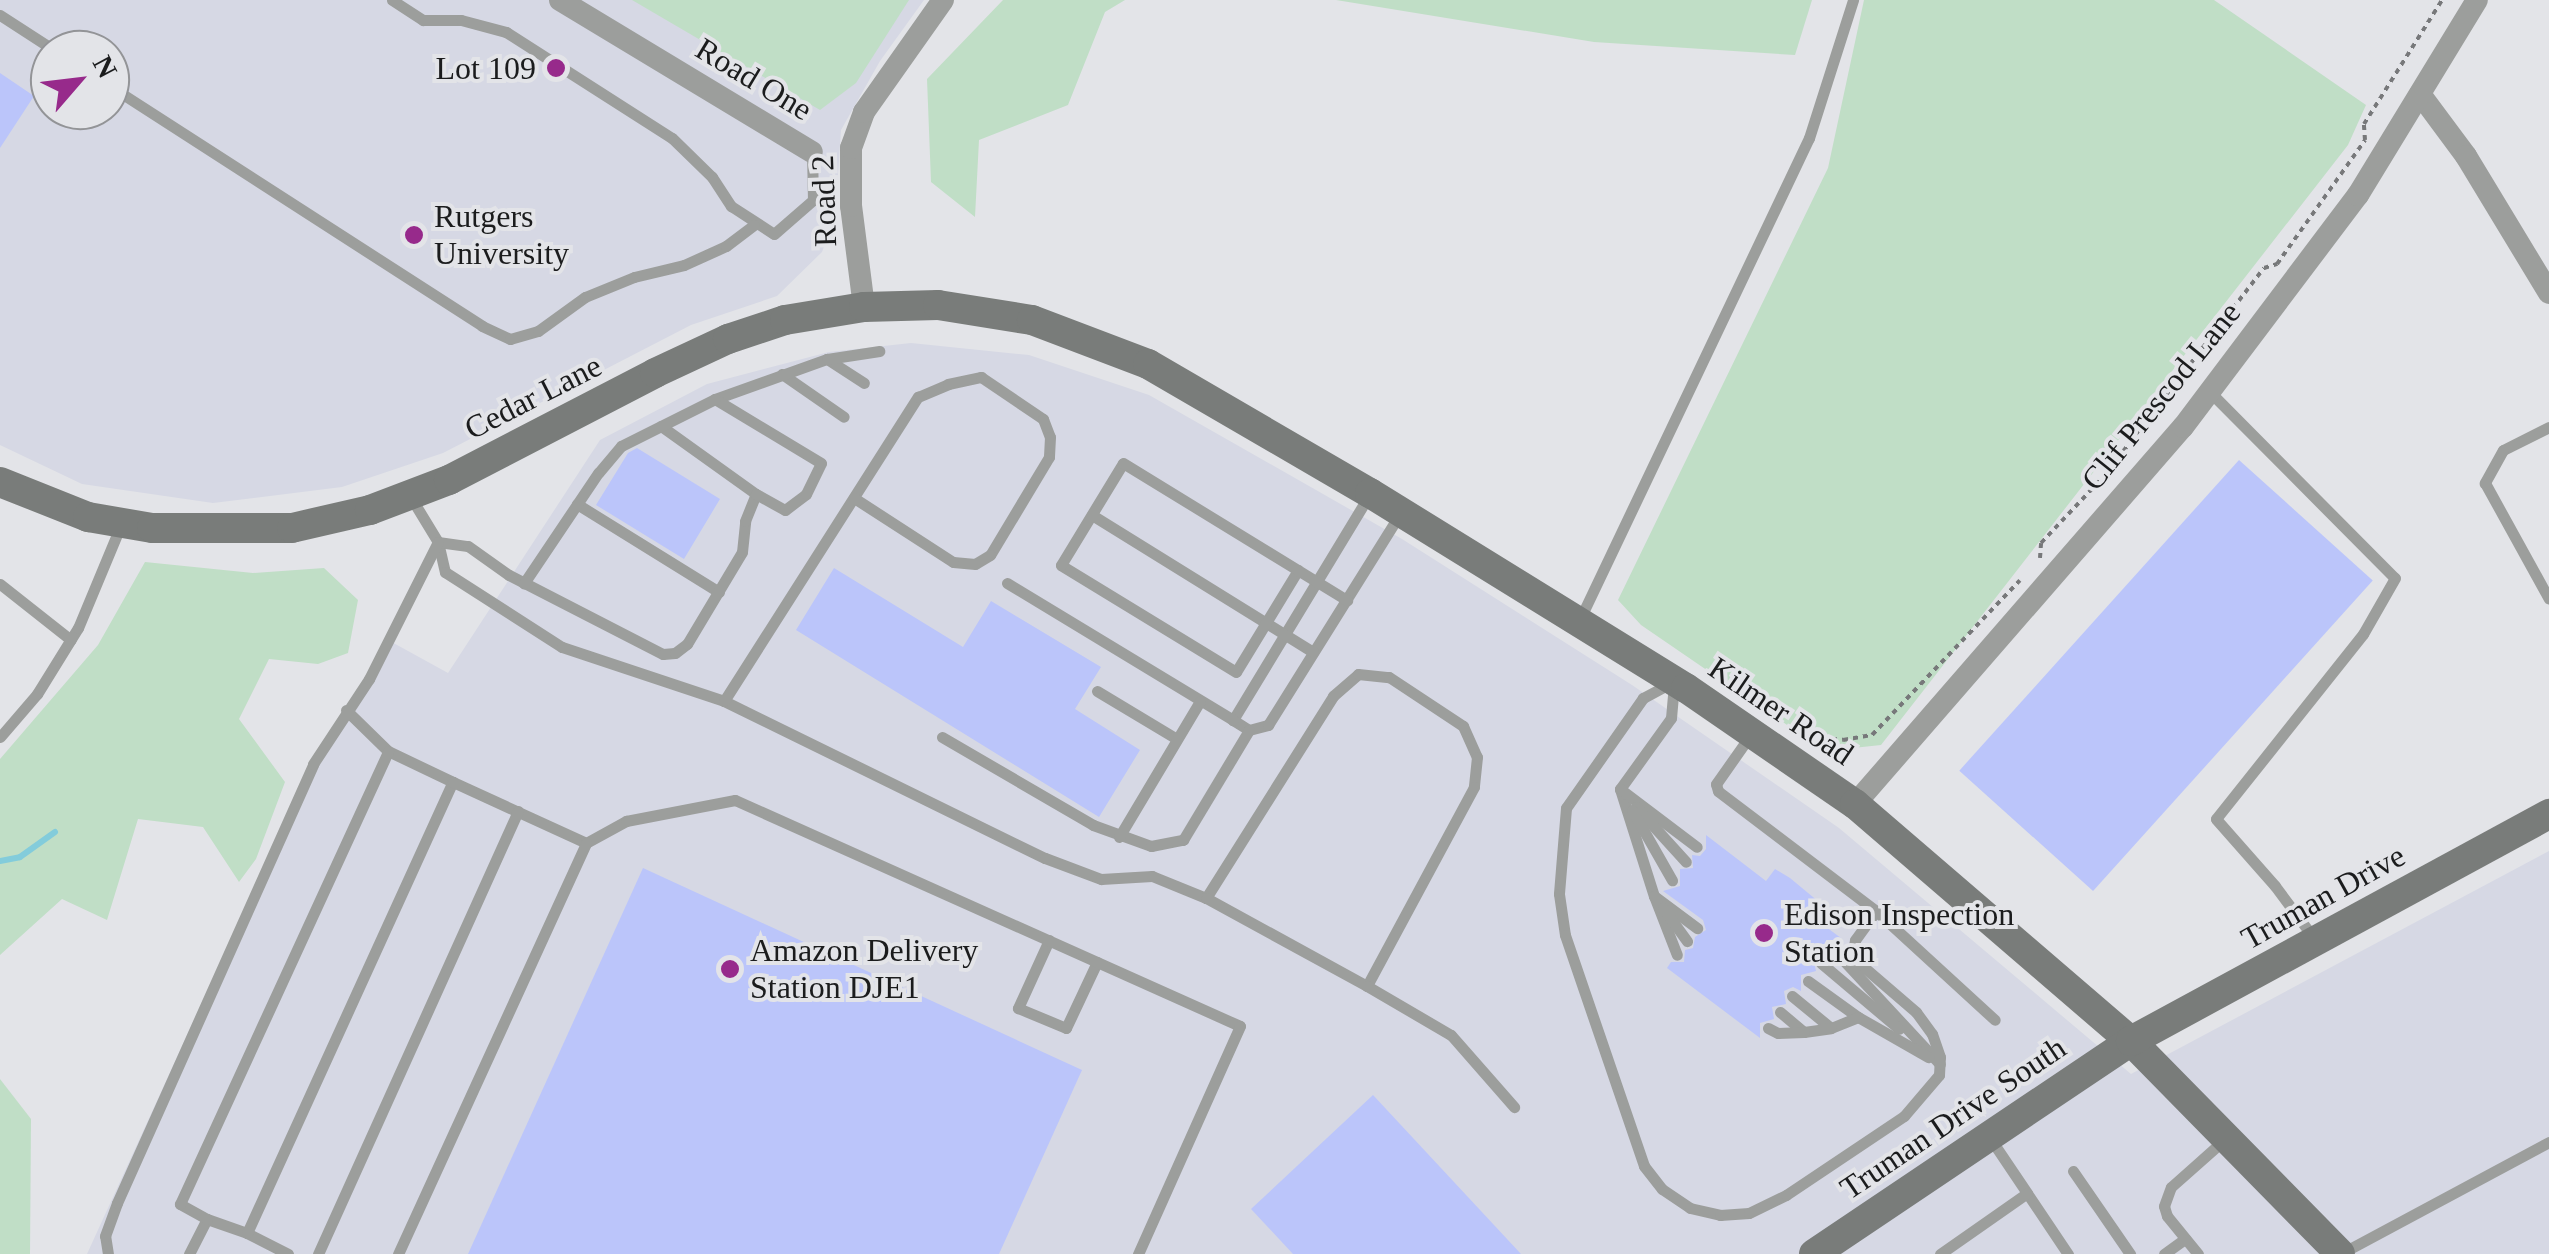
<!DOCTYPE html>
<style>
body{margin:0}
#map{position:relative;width:2549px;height:1254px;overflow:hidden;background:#e3e4e8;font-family:"Times New Roman",serif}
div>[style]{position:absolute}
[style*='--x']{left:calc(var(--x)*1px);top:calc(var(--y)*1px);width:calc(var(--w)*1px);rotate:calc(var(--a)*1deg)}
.built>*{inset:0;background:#d6d8e4}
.green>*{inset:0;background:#c0dec6}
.stream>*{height:6px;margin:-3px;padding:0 3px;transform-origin:3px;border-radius:3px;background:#83ccdb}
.building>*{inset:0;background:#bbc5fa;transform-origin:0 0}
.path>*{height:4px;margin-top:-2px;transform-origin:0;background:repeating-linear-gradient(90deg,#77787a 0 5px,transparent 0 10px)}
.lane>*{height:11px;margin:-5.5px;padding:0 5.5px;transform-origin:5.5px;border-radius:5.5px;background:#9c9e9c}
.street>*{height:22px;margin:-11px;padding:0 11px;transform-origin:11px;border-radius:11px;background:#9c9e9c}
.secondary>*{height:30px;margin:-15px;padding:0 15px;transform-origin:15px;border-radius:15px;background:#797c7a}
.dots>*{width:28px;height:28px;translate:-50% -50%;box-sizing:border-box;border:5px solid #e3e4e8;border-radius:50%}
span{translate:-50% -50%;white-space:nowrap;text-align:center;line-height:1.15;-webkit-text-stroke:8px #e3e4e8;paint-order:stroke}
.poi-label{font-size:32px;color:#1b1c1d}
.right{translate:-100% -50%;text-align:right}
.left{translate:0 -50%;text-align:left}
.street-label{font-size:32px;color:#1b1c1d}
.north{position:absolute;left:30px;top:30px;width:100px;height:100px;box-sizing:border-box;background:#e3e4e8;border:2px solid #939497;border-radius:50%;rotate:62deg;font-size:28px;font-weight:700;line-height:40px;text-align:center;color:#1b1c1d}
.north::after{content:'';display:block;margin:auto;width:35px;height:45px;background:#972a8b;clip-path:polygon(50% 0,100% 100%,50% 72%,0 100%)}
</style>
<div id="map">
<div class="built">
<i style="clip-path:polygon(evenodd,0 0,924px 0,880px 61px,841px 130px,835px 217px,822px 252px,777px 296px,691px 325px,443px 453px,342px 487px,213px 503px,82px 484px,0 445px,0 0,50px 50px,110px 50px,110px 110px,50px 110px,50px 50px)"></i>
<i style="clip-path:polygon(911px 343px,1029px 355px,1149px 395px,1402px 539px,1632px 685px,1839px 828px,2131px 1074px,2549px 851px,2549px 1254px,87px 1254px,304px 779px,388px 640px,448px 673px,600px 440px,707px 384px,829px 352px)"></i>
</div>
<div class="green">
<i style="clip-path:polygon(632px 0,909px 0,856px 83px,820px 110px)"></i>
<i style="clip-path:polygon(1003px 0,1125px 0,1105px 12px,1068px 105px,979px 140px,975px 217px,931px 182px,927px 79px)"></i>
<i style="clip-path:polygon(1336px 0,1812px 0,1795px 55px,1594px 42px)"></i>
<i style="clip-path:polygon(1864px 0,2214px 0,2366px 105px,2348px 145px,1881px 745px,1825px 751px,1641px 625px,1618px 600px,1828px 168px)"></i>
<i style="clip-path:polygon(145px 562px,253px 573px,324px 568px,358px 600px,348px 653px,318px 664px,269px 659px,239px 719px,285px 782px,256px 859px,239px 882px,203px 827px,138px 819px,107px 920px,62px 899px,0 955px,0 759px,98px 645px)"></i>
<i style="clip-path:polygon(0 1079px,31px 1119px,30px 1254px,0 1254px)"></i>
</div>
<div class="stream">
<i style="--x:0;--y:861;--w:20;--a:-11"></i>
<i style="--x:20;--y:857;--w:43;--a:-35.5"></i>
</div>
<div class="building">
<i style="clip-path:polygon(0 73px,34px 96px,0 148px)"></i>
<i style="clip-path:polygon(637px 448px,720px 499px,684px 559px,596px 505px,628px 453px)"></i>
<i style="left:2239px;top:460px;width:180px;height:418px;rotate:42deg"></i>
<i style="clip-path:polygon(834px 568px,963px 647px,991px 601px,1101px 667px,1075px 709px,1140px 750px,1099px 817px,796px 630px)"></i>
<i style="clip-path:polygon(1706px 835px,1766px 881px,1775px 869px,1790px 878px,1831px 912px,1822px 924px,1841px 938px,1826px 943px,1826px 955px,1813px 958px,1816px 971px,1801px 975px,1801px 991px,1793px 987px,1784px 991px,1786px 1004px,1772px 1007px,1774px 1019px,1760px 1023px,1760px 1038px,1667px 968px,1671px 962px,1684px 962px,1685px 950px,1693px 948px,1695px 937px,1706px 930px,1703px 920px,1663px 891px,1680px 886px,1680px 869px,1693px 868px,1692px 855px,1700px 856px,1706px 849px)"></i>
<i style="clip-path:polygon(643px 868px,1082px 1070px,999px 1254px,468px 1254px)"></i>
<i style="clip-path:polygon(1373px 1095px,1521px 1254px,1293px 1254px,1251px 1209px)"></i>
</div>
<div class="path">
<i style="--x:2040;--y:558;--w:15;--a:-86"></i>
<i style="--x:2041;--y:543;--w:93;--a:-46.7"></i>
<i style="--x:2105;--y:475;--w:261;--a:-52.5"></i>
<i style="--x:2264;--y:268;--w:14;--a:-17"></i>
<i style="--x:2277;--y:264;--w:152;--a:-54.6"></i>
<i style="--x:2365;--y:140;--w:16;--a:-94"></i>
<i style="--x:2364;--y:124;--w:146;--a:-57.8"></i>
<i style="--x:1822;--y:738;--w:21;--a:5"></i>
<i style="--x:1843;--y:740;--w:29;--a:-10"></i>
<i style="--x:1872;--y:735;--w:214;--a:-46.3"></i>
</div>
<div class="lane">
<i style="--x:392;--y:0;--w:37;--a:33"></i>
<i style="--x:423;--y:20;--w:38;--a:0"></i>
<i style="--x:461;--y:20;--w:47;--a:14.9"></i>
<i style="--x:506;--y:32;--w:197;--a:32.6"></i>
<i style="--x:672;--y:138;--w:56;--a:44.3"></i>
<i style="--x:712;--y:177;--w:35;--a:57"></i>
<i style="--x:731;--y:206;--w:51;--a:33.1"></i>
<i style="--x:774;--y:234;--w:52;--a:-41.1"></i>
<i style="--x:813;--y:200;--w:48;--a:-91.2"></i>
<i style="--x:0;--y:15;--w:64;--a:32.9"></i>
<i style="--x:110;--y:86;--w:443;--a:32.8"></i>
<i style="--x:482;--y:326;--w:31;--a:25"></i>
<i style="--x:510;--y:339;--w:29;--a:-16"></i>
<i style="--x:538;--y:331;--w:58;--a:-35.9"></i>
<i style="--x:585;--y:297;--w:53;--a:-22.2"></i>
<i style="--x:634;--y:277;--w:51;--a:-13.5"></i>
<i style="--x:684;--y:265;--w:46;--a:-24.3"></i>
<i style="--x:726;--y:246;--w:35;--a:-37"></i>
<i style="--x:827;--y:359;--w:44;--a:33"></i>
<i style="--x:782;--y:374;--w:75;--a:34.7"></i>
<i style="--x:2210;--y:392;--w:262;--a:45.2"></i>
<i style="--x:2395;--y:578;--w:64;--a:119.7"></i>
<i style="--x:2363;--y:634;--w:236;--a:128.5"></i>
<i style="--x:2216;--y:819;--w:89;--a:48.6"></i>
<i style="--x:2275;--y:886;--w:64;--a:53.3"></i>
<i style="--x:715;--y:399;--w:119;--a:-19.7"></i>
<i style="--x:827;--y:359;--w:53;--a:-8.7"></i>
<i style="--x:661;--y:426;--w:117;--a:35.6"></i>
<i style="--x:2549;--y:427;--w:51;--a:153.4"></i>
<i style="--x:2503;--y:450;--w:38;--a:119"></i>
<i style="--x:2485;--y:483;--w:132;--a:61.1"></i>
<i style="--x:410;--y:496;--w:54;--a:58.7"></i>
<i style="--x:438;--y:542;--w:31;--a:77"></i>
<i style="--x:445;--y:572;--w:139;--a:32.7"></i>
<i style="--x:562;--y:647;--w:171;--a:18.4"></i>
<i style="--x:724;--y:701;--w:357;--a:26.1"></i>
<i style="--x:1045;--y:858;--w:60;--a:20.6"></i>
<i style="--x:1101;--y:879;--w:51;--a:-3.4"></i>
<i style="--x:1152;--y:876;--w:58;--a:22.2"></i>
<i style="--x:1206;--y:898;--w:239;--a:-57.8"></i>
<i style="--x:1333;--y:696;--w:33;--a:-41"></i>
<i style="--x:1358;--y:674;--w:31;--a:6"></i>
<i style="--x:1389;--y:677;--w:89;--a:33.5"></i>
<i style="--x:1463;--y:726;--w:34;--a:66"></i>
<i style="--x:1477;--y:757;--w:30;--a:96"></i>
<i style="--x:1474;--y:787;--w:226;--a:118.3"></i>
<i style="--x:1367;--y:986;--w:183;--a:-151.3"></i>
<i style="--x:1368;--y:497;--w:261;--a:121.2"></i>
<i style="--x:1233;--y:720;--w:19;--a:32"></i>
<i style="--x:1249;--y:730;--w:20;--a:-15"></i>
<i style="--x:1268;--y:725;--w:251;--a:-58"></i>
<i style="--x:577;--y:504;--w:167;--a:31.8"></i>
<i style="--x:1092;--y:515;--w:260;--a:31.8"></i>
<i style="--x:438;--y:542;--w:30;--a:8"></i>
<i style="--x:468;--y:546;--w:50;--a:35.3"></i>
<i style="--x:509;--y:575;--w:173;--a:27.2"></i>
<i style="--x:663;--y:654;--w:12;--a:-5"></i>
<i style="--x:675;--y:653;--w:15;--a:-37"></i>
<i style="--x:687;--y:644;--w:107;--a:-59.1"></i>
<i style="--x:742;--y:552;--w:31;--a:-84"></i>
<i style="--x:745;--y:521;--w:29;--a:-68"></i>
<i style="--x:756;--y:494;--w:33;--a:29"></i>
<i style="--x:785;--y:510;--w:26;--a:-37"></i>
<i style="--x:806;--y:494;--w:34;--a:-64"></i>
<i style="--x:821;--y:463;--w:124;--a:-148.9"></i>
<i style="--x:715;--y:399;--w:105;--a:153.4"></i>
<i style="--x:621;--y:446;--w:35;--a:130"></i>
<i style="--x:598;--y:473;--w:133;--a:123.9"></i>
<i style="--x:1298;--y:570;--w:119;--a:121.3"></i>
<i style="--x:1236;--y:672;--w:205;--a:-148.6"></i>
<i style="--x:1061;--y:565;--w:119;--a:-58.7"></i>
<i style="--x:1123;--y:463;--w:263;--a:31.5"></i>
<i style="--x:1007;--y:583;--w:264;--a:31.2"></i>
<i style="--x:0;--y:584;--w:90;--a:38.3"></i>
<i style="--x:1579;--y:621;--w:535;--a:-64.54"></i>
<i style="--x:1809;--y:138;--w:145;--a:-72.3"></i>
<i style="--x:1671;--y:683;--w:32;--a:152"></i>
<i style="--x:1643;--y:698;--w:134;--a:125"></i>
<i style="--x:1566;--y:808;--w:86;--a:94.7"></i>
<i style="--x:1559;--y:894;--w:41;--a:81.7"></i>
<i style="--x:1565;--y:935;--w:244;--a:71.1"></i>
<i style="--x:1644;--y:1166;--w:29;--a:52"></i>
<i style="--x:1662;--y:1189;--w:34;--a:34"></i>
<i style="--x:1690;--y:1208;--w:31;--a:13"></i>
<i style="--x:1720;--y:1215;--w:29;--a:-4"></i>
<i style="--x:1749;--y:1213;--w:41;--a:-25.9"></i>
<i style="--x:1786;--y:1195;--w:142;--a:-33.8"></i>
<i style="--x:1904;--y:1116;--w:54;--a:-49.5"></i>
<i style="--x:1939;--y:1075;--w:18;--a:-87"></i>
<i style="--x:1940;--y:1057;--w:24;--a:-109"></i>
<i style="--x:1932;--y:1034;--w:27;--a:-126"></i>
<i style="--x:1916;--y:1012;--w:84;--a:-139.3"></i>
<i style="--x:1852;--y:957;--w:17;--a:-80"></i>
<i style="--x:1855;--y:940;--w:36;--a:-54"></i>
<i style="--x:1876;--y:911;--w:198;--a:-142.8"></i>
<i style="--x:1718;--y:791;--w:7;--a:-106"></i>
<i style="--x:1716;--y:784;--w:57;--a:-54.9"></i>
<i style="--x:1097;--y:691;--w:93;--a:31"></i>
<i style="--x:724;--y:701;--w:361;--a:-57.5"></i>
<i style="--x:918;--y:397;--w:33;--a:-23"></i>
<i style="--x:948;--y:384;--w:34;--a:-12"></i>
<i style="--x:981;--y:377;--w:75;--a:34.1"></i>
<i style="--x:1043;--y:419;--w:19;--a:69"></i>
<i style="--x:1050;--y:437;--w:20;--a:93"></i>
<i style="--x:1049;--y:457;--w:114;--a:121"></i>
<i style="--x:990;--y:555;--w:17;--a:149"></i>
<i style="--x:975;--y:564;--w:22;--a:-175"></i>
<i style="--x:953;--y:562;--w:118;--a:-147.1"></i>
<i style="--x:346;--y:710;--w:59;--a:44.3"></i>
<i style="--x:388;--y:751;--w:72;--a:25.5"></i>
<i style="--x:0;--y:737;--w:57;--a:-49.3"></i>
<i style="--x:37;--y:694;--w:78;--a:-58.2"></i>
<i style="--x:78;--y:628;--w:109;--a:-67.4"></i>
<i style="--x:942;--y:737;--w:175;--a:30.2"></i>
<i style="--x:1093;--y:825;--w:62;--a:19.9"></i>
<i style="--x:1151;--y:846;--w:33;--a:-11"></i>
<i style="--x:1183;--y:840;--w:128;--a:-59"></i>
<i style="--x:1620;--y:789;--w:112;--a:72.4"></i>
<i style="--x:1654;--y:896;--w:54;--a:36.7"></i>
<i style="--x:1620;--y:789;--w:87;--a:-54.3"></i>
<i style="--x:1671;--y:718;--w:33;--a:-85"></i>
<i style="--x:1620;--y:789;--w:96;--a:37"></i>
<i style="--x:1636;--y:807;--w:74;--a:47.7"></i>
<i style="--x:1632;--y:810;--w:81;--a:60.3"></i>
<i style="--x:1119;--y:837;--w:158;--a:-59.2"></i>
<i style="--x:1654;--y:896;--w:63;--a:68.7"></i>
<i style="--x:1663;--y:908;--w:41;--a:54"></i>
<i style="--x:1876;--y:911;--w:161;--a:42.5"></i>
<i style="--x:1049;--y:940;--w:75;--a:114.5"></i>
<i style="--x:1018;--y:1008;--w:52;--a:22.6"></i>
<i style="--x:1066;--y:1028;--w:73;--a:-64.8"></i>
<i style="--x:1833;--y:949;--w:157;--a:47.1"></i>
<i style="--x:1821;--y:963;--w:102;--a:40.2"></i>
<i style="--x:1808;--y:981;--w:62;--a:35.8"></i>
<i style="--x:1858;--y:1017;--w:81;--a:29.7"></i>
<i style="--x:1367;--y:986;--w:97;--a:30.3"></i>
<i style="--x:1451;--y:1035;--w:96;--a:48.8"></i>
<i style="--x:1792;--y:996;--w:50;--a:39.4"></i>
<i style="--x:1831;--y:1028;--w:29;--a:-22"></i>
<i style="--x:1780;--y:1012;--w:31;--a:40"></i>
<i style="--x:1804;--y:1032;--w:27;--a:-8"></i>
<i style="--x:1768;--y:1028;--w:11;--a:27"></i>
<i style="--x:1778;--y:1033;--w:26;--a:-2"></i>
<i style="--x:1990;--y:1138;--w:140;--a:56.1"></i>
<i style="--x:2073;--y:1171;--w:101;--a:55.5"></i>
<i style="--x:207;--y:1219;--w:42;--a:19.3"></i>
<i style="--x:108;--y:1254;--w:18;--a:-99"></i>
<i style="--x:105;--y:1236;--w:35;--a:-70"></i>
<i style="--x:117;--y:1203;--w:481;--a:-65.9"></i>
<i style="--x:313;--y:764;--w:102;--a:-56.6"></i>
<i style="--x:369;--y:679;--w:153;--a:-63.3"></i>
<i style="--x:189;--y:1254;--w:39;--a:-63"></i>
<i style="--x:207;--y:1219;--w:31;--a:-151"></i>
<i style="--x:180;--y:1204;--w:498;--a:-65.3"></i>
<i style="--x:288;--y:1254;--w:46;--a:-152.9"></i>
<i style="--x:247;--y:1233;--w:496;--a:-65.5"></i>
<i style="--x:453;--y:782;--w:146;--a:24.6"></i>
<i style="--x:586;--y:843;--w:46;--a:-28.8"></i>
<i style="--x:626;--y:821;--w:111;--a:-10.9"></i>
<i style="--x:735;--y:800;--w:553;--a:24.11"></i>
<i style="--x:1240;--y:1026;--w:250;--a:114.1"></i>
<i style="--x:318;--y:1254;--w:486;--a:-65.7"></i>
<i style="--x:398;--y:1254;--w:452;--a:-65.4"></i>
<i style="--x:1940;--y:1254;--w:106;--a:-35"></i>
<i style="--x:2164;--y:1254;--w:26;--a:-36"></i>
<i style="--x:2198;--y:1254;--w:49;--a:-129.2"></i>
<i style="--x:2167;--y:1216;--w:10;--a:-107"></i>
<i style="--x:2164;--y:1206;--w:20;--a:-70"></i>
<i style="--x:2171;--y:1187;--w:71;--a:-41.6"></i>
<i style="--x:2340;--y:1254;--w:237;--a:-28.2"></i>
</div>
<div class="street">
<i style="--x:560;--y:0;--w:294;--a:31.1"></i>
<i style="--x:2420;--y:94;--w:77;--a:53.4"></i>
<i style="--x:2466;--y:156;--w:160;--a:58.8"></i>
<i style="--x:864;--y:307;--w:102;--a:-97.3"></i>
<i style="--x:851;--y:206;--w:58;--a:-90"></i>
<i style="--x:851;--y:148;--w:38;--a:-70"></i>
<i style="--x:864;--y:112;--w:137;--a:-54.8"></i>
<i style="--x:1855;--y:804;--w:500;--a:-49"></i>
<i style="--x:2183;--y:427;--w:291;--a:-53"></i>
<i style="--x:2358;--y:195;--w:228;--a:-58.6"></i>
</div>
<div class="secondary">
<i style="--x:0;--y:482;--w:95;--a:21.7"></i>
<i style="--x:88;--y:517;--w:65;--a:9.8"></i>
<i style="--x:152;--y:528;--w:140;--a:0"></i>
<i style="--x:292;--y:528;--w:80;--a:-13"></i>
<i style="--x:370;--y:510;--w:85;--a:-20.8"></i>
<i style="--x:449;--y:480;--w:232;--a:-27.4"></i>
<i style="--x:655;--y:373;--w:81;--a:-25"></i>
<i style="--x:728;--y:339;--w:60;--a:-18.4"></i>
<i style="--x:785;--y:320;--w:80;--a:-9.3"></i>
<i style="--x:864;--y:307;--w:74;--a:-1.5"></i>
<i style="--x:938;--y:305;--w:95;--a:9.1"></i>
<i style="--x:1032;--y:320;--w:124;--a:20.8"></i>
<i style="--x:1148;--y:364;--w:257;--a:30.2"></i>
<i style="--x:1370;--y:493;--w:371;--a:31.7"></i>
<i style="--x:1686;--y:688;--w:205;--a:34.5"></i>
<i style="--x:1855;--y:804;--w:364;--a:40.7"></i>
<i style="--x:2131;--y:1041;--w:298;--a:45.5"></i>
<i style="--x:1814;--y:1254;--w:382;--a:-33.9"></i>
<i style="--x:2131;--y:1041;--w:476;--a:-28.5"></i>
</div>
<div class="dots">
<i style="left:556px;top:68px;background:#972a8b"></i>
<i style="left:414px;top:235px;background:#972a8b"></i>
<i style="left:1764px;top:933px;background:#972a8b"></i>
<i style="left:730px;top:969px;background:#972a8b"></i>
</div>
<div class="poi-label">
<span class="right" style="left:536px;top:68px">Lot 109</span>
<span class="left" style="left:434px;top:235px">Rutgers<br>University</span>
<span class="left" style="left:1784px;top:933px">Edison Inspection<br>Station</span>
<span class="left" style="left:750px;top:969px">Amazon Delivery<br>Station DJE1</span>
</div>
<div class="street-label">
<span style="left:754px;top:79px;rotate:31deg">Road One</span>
<span style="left:824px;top:201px;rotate:-92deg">Road 2</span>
<span style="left:2161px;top:396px;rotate:-51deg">Clif Prescod Lane</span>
<span style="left:533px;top:397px;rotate:-27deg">Cedar Lane</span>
<span style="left:1781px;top:711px;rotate:34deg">Kilmer Road</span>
<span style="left:2323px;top:897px;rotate:-29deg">Truman Drive</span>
<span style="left:1953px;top:1118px;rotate:-34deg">Truman Drive South</span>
</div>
<div class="north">N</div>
</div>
